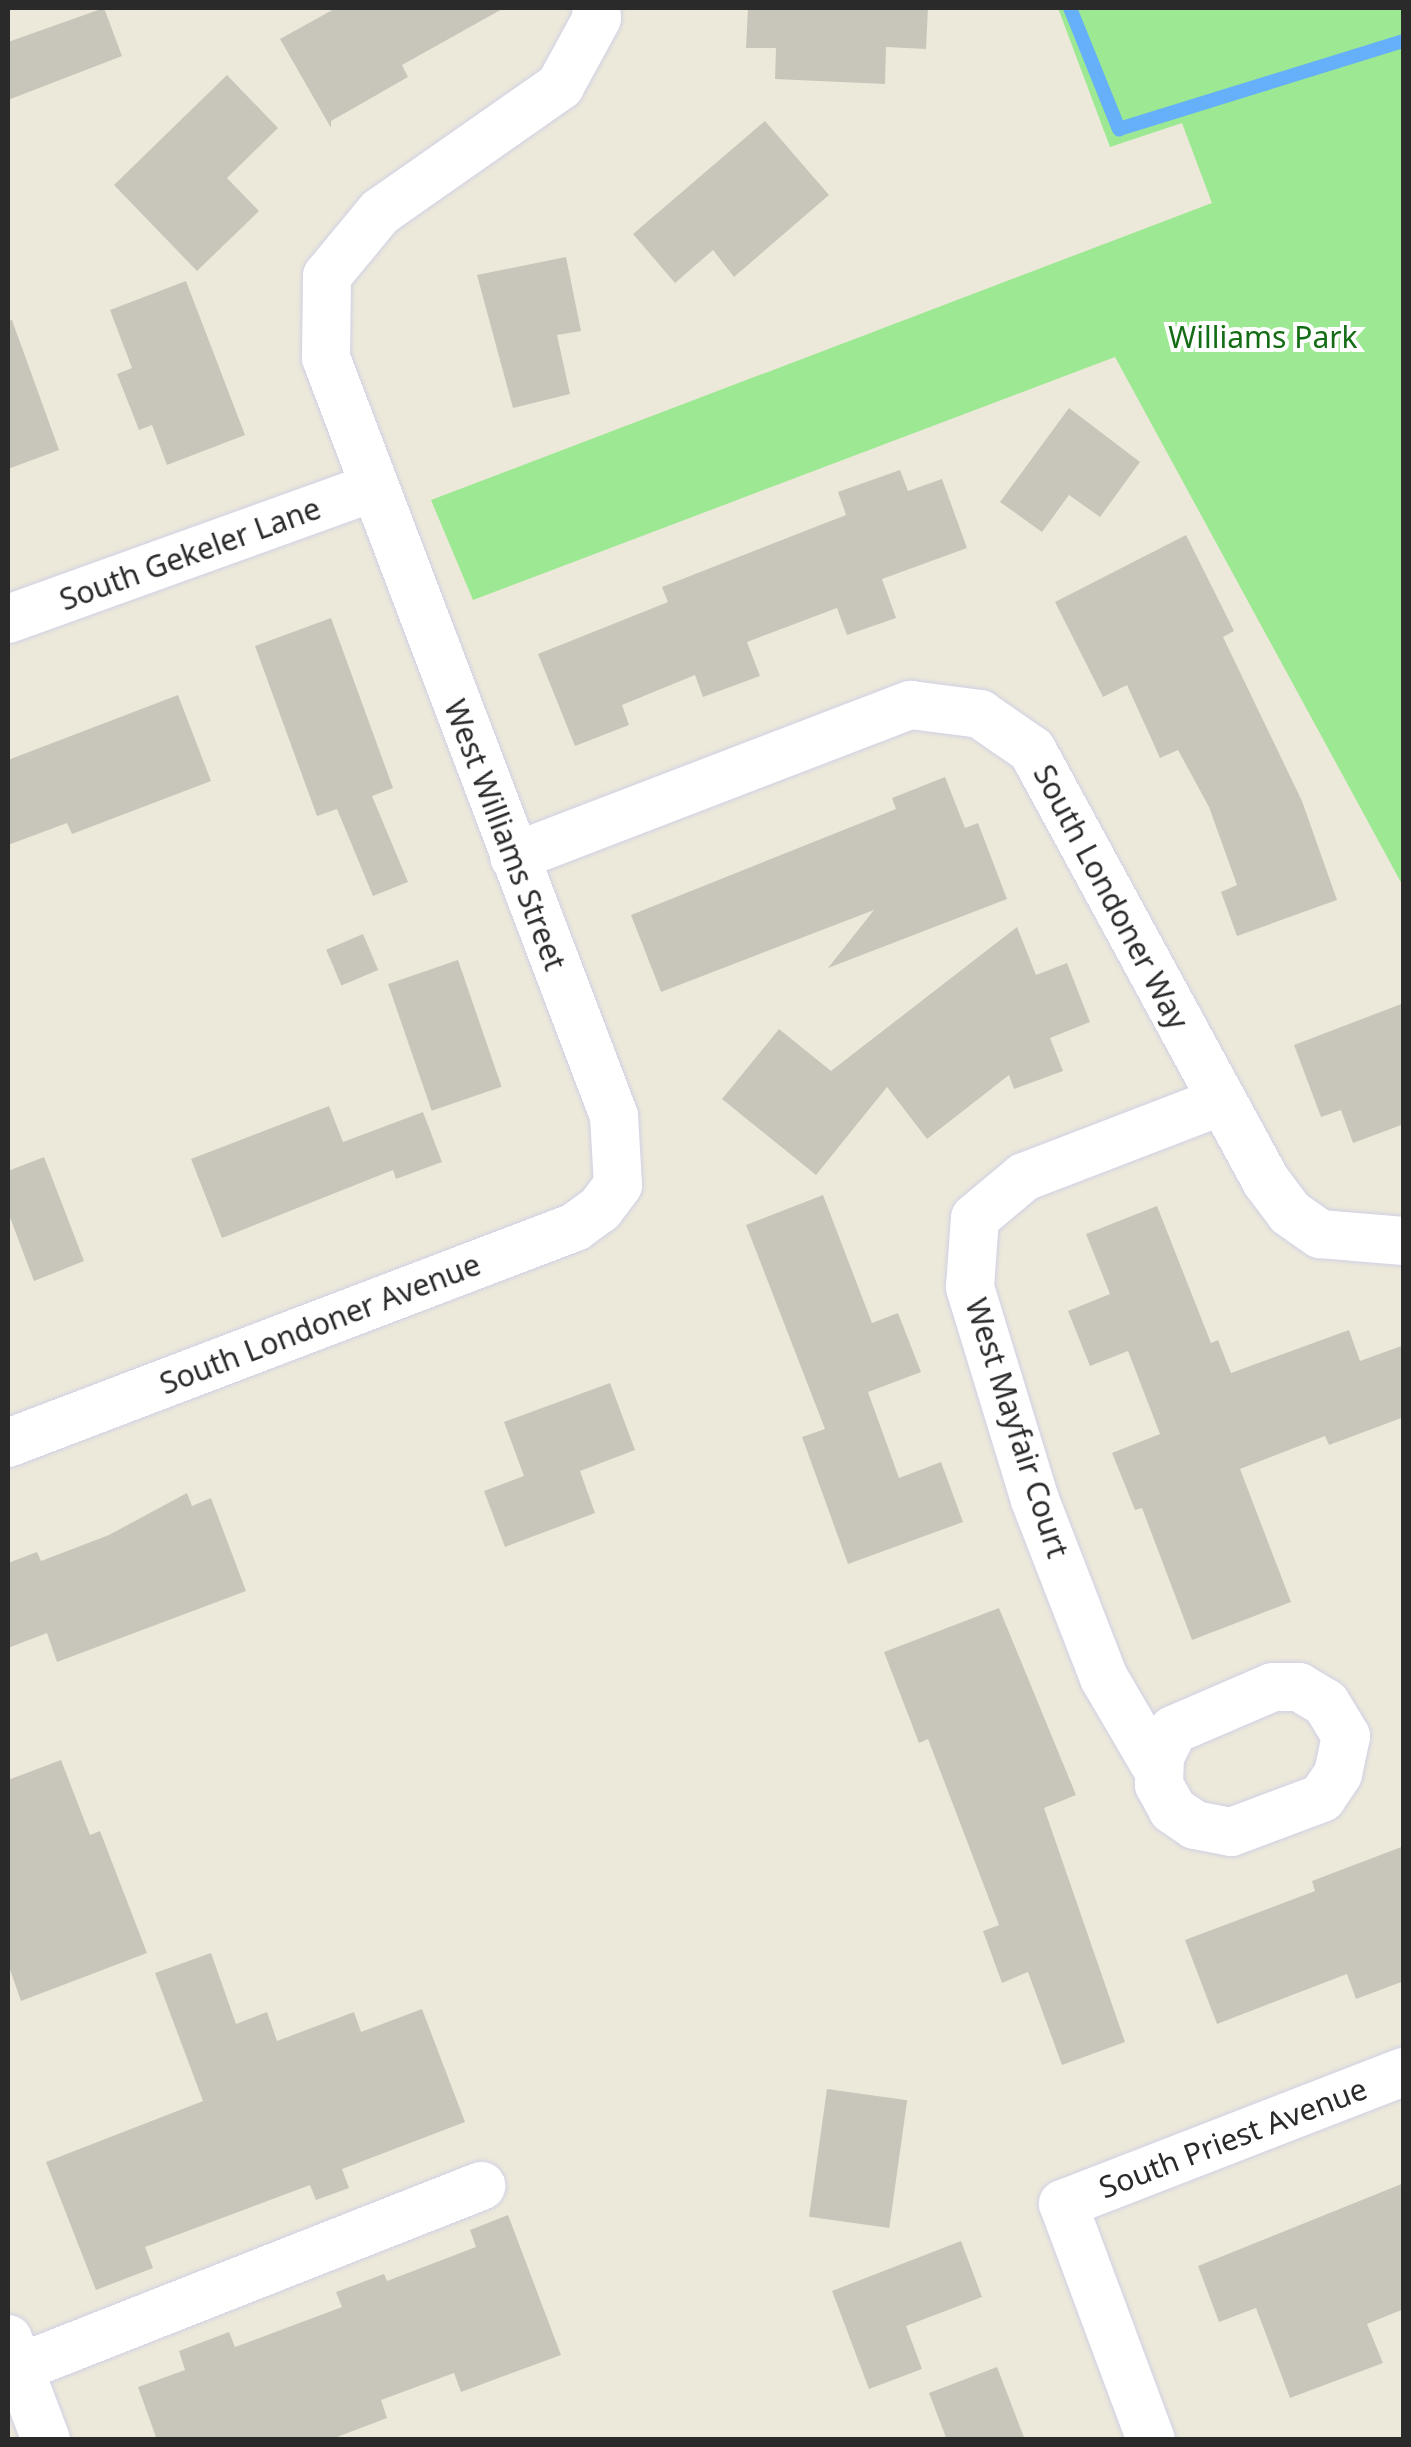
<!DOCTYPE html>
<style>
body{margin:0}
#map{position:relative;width:1411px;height:2447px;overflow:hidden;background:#ede9da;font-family:"Noto Sans",sans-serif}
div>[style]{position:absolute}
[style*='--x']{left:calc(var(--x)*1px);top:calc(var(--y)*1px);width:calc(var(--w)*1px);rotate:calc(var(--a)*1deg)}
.green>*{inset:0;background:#9de892}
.stream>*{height:14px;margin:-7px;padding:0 7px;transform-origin:7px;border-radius:7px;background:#65b0f8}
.building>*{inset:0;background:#c8c6ba;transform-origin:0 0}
.roads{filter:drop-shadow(0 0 2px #d0d0e4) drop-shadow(0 0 2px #d0d0e4)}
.minor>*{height:48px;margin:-24px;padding:0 24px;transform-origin:24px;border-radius:24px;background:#fff}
span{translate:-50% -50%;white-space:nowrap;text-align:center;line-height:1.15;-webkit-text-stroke:8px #fff;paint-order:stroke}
.park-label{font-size:30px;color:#146c15}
.street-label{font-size:30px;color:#2a2a2a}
.frame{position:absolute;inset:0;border:10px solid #2a2a2a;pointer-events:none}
</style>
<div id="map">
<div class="green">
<i style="clip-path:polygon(1058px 8px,1403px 8px,1403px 886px,1115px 357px,473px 600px,431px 500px,1212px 203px,1182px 123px,1110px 147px)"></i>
</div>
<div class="stream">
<i style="--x:1070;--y:8;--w:131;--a:68"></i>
<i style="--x:1119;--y:129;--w:298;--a:-17.2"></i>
</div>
<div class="building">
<i style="clip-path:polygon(104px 8px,122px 56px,8px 100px,8px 42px)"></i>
<i style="clip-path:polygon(336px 8px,504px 8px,402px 65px,408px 77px,331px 121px,331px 128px,280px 39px)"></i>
<i style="clip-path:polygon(748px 8px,928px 8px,926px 49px,886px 47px,885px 84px,775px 79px,776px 48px,746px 48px)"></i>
<i style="clip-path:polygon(227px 75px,278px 128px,227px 178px,259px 211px,197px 271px,114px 185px)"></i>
<i style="clip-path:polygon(765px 121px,829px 195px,734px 277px,713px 250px,675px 283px,633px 234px)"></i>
<i style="clip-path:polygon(566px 257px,581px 331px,557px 335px,570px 394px,513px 408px,477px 275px)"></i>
<i style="clip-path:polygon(186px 281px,245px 435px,167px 465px,152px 425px,139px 430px,117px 374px,132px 368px,110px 310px)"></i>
<i style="clip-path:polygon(12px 320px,59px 450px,8px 469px,8px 321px)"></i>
<i style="clip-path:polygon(1069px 408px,1140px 462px,1100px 517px,1069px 495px,1042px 532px,1000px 502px)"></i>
<i style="clip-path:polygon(900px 470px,908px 491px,942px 479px,967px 548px,882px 579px,896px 618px,847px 635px,837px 608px,747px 642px,760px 676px,703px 697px,695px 675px,622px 705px,629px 725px,575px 746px,538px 654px,668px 602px,662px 587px,846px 515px,838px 492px)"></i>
<i style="clip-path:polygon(1186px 535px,1234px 631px,1223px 637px,1302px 801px,1337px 900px,1237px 936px,1221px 892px,1237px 885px,1209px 807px,1178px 750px,1160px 758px,1127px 685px,1103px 697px,1055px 602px)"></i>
<i style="clip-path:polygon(331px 618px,393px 788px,372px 796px,408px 882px,373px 896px,337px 809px,317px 816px,255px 646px)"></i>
<i style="clip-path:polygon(178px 695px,211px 781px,72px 834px,67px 823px,8px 845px,8px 760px)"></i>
<i style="clip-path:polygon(945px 777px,965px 828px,978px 823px,1007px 899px,828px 968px,874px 910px,661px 992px,631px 915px,896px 809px,892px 798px)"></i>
<i style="clip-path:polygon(1017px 927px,1036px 975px,1067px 963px,1090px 1022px,1050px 1038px,1063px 1071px,1014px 1089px,1009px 1075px,927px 1139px,887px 1087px,816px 1175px,722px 1099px,779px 1029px,831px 1071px)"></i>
<i style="left:363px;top:934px;width:39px;height:40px;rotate:67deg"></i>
<i style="left:458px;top:960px;width:134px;height:74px;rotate:71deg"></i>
<i style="clip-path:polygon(1404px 1003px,1404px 1124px,1353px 1143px,1341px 1110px,1321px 1117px,1294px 1045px)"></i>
<i style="clip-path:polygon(329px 1106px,343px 1142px,423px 1112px,442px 1162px,396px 1179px,393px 1170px,222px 1238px,191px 1159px)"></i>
<i style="clip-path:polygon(44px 1157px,84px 1261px,34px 1281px,8px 1212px,8px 1171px)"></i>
<i style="clip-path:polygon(823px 1195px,872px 1323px,898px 1313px,921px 1372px,868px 1392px,899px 1478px,941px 1462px,963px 1522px,848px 1564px,802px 1437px,825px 1429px,746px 1225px)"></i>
<i style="clip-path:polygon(1157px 1206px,1211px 1343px,1218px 1340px,1231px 1373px,1349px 1330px,1360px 1361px,1404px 1345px,1404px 1417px,1329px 1445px,1325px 1436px,1240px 1469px,1291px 1602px,1192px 1640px,1142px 1508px,1135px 1510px,1112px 1453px,1160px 1434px,1128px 1351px,1090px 1366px,1068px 1311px,1110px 1294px,1086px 1234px)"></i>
<i style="clip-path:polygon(610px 1383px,635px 1450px,580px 1471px,595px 1513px,505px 1547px,484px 1491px,524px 1476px,504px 1422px)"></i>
<i style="clip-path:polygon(187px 1493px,192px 1506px,211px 1498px,246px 1591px,57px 1662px,47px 1633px,8px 1648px,8px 1563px,37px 1552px,41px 1561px,109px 1535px)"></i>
<i style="clip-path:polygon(999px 1608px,1076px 1795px,1044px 1808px,1125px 2042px,1062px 2065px,1028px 1972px,1002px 1983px,983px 1931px,999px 1925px,928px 1739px,919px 1743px,884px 1652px)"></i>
<i style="clip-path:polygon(61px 1760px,90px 1835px,100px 1831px,147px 1953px,21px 2001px,8px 1964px,8px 1780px)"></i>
<i style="clip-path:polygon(1404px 1846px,1404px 1981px,1356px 1999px,1347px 1974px,1217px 2024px,1185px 1940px,1315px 1891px,1312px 1881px)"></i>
<i style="clip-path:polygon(211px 1953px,236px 2024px,267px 2012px,277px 2041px,354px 2012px,361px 2032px,422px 2009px,465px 2122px,342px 2169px,349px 2188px,316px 2200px,310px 2185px,145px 2247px,153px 2268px,96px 2290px,46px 2162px,203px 2101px,155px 1973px)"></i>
<i style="left:827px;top:2089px;width:81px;height:129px;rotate:8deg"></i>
<i style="clip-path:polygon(1404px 2183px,1404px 2309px,1367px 2324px,1383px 2363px,1290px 2398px,1256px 2308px,1219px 2322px,1198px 2266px)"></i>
<i style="clip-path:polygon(508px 2215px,561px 2355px,461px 2392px,454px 2373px,381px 2400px,387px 2418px,329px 2440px,157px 2440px,138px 2387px,185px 2370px,179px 2351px,229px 2332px,235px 2347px,342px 2307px,336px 2292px,384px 2274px,387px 2281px,476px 2247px,470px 2230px)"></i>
<i style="clip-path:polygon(961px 2241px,982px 2297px,906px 2326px,922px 2369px,869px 2389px,832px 2291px)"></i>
<i style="clip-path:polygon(997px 2367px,1025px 2440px,947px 2440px,929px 2393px)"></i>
</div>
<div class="roads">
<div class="minor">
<i style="--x:8;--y:619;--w:387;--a:-19.8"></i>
<i style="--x:514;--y:857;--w:425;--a:-21"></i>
<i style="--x:911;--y:705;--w:70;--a:7.4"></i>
<i style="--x:980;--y:714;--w:63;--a:34.7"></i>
<i style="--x:1032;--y:750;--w:490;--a:61.5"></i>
<i style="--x:1266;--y:1181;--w:40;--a:53"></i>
<i style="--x:1290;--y:1213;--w:37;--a:35"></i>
<i style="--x:1320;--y:1234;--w:84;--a:4.8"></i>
<i style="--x:8;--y:1443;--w:607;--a:-20.85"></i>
<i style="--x:575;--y:1227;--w:31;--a:-36"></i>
<i style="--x:600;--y:1209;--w:30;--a:-53"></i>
<i style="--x:618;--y:1185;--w:69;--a:-93.3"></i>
<i style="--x:614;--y:1116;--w:811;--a:-110.8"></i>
<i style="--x:326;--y:358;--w:82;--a:-89.3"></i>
<i style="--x:327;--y:276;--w:83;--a:-50.4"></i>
<i style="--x:380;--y:212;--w:220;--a:-35"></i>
<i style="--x:560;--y:86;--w:77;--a:-61.4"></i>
<i style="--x:597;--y:18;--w:10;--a:-96"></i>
<i style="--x:1273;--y:1687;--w:26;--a:0"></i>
<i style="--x:1299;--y:1687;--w:31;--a:31"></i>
<i style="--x:1326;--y:1703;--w:39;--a:59"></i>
<i style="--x:1346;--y:1736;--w:39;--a:102"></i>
<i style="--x:1338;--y:1774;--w:29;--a:124"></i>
<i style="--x:1322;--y:1798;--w:97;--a:159.5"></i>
<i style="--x:1231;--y:1832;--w:37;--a:-169"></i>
<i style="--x:1195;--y:1825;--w:27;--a:-146"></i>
<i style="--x:1173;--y:1810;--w:29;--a:-119"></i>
<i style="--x:1159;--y:1785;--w:28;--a:-88"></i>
<i style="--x:1160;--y:1757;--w:30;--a:-64"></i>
<i style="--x:1173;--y:1730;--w:109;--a:-23.3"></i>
<i style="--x:1159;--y:1772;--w:109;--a:-120.3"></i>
<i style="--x:1104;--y:1678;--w:191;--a:-111.2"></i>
<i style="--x:1035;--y:1500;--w:223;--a:-107"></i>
<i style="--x:970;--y:1287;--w:69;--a:-85.9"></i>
<i style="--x:975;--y:1218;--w:64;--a:-39.9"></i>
<i style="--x:1024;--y:1177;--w:212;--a:-21"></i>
<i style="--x:8;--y:2339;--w:108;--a:69.4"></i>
<i style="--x:19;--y:2368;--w:497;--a:-21.5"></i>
<i style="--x:1151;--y:2440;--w:252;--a:-110.4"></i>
<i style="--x:1063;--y:2204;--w:366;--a:-21.2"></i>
</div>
</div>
<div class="park-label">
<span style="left:1263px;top:337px">Williams Park</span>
</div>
<div class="street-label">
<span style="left:190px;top:554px;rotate:-20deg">South Gekeler Lane</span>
<span style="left:505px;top:835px;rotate:69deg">West Williams Street</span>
<span style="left:1111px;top:897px;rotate:62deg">South Londoner Way</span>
<span style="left:320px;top:1324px;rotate:-21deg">South Londoner Avenue</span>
<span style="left:1017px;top:1428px;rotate:72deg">West Mayfair Court</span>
<span style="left:1233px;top:2138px;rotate:-21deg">South Priest Avenue</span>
</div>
<div class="frame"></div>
</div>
